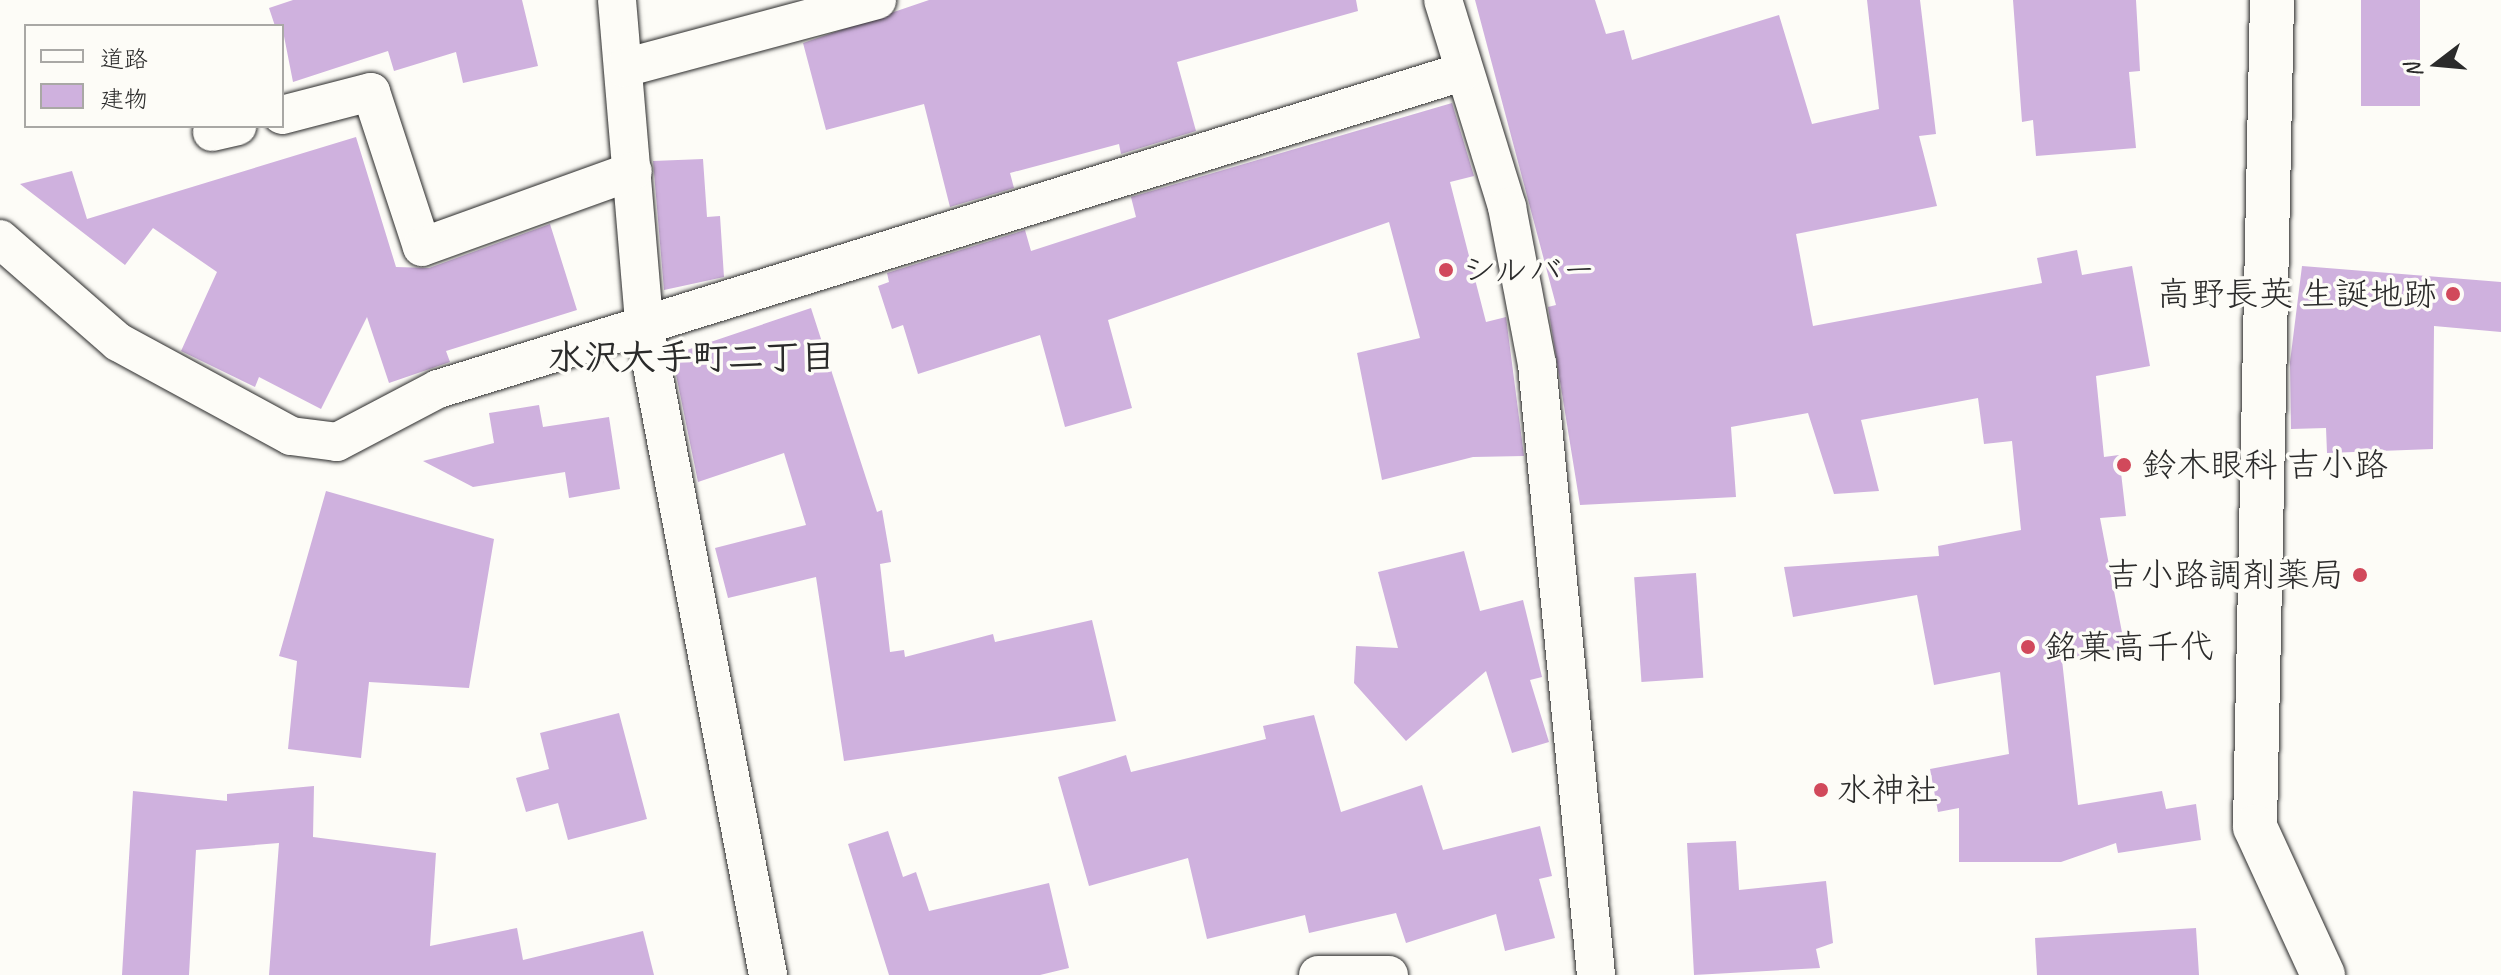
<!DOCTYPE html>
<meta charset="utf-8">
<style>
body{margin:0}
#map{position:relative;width:2501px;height:975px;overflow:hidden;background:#fdfcf7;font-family:Caveat,"Klee One",sans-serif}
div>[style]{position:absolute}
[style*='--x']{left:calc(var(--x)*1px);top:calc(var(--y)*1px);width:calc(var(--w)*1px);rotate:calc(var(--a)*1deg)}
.building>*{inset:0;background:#cfb1de;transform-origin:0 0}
.roads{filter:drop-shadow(0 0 2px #2b2b2b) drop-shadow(0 0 2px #2b2b2b)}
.minor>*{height:38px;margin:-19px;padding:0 19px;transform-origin:19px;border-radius:19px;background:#fdfcf7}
.tertiary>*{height:44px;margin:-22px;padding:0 22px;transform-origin:22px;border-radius:22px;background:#fdfcf7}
.dots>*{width:22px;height:22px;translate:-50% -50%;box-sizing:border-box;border:4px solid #fdfcf7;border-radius:50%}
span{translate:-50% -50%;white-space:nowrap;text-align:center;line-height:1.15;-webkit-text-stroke:7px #fdfcf7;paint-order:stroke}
.poi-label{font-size:34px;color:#2b2b2b}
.left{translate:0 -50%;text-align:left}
.right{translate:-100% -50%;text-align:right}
.neighbourhood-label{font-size:36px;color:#2b2b2b;font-weight:700}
.legend{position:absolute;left:24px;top:24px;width:260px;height:104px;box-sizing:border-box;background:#fdfcf7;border:2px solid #a9a8a5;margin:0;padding:10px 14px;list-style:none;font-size:24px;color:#2b2b2b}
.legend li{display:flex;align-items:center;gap:16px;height:40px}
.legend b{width:40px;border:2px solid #a9a8a5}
.north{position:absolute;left:2397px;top:24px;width:80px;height:80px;-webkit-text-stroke:6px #fdfcf7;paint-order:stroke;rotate:254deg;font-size:22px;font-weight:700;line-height:32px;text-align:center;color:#2b2b2b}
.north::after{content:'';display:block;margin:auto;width:28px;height:36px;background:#2b2b2b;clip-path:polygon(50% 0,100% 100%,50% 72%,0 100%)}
</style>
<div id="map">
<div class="building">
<i style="clip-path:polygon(293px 0,522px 0,538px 66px,463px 83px,456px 52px,394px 71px,388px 51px,293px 82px,282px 26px,275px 26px,269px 8px)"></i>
<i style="clip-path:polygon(929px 0,1356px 0,1358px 11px,1177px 62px,1196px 131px,1121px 154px,1119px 144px,1010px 173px,1014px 188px,950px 207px,924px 104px,826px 130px,803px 43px)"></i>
<i style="clip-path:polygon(1475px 0,1595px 0,1606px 34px,1624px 30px,1632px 60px,1779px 15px,1812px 124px,1879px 109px,1867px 0,1920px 0,1936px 134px,1919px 136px,1937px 206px,1796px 234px,1813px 326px,2042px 283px,2037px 258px,2077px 250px,2082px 275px,2132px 266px,2150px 366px,2096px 376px,2104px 457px,2119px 455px,2126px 516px,2100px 518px,2125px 648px,2062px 660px,2078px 805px,2162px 791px,2166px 809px,2196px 804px,2201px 840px,2118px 853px,2116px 843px,2061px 862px,1959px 862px,1959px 808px,1938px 812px,1930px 769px,2009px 754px,2000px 672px,1934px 685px,1917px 595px,1793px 617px,1784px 567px,1939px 556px,1938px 546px,2021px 530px,2012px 441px,1984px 444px,1978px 398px,1861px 420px,1879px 491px,1834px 494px,1808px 413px,1731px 427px,1736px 497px,1580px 505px,1548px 307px,1556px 305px)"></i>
<i style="clip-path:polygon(2013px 0,2136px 0,2140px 71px,2129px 72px,2136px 148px,2036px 156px,2033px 120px,2022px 122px)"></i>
<i style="left:2361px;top:0;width:59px;height:106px"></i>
<i style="clip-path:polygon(1452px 103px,1474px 176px,1450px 182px,1486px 322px,1506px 317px,1524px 456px,1473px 457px,1382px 480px,1357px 353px,1420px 338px,1389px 222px,1108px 320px,1132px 408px,1065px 427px,1040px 335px,918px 374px,903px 325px,892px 329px,878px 286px,889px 282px,887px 273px,1025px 230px,1031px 251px,1136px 217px,1131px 197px)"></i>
<i style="clip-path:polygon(356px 137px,396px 267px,429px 268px,550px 224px,577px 310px,446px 351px,450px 362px,389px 383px,367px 317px,321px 409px,259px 377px,255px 387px,181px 351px,217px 272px,153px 228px,125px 265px,20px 184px,72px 171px,87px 219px)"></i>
<i style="clip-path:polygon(703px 159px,707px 217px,720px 216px,724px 277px,664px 290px,653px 161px)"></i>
<i style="clip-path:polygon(2302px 266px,2501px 282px,2501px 332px,2434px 326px,2433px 449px,2327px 453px,2326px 428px,2291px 429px,2290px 362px)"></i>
<i style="clip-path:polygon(811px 308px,877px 512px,882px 510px,891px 562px,880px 564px,890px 652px,904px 650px,905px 657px,993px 634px,995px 642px,1092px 620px,1116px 721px,844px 761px,816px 577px,728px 598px,715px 548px,806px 525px,784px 453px,698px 482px,672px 355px)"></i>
<i style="clip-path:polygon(539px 405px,543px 427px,609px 417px,620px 489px,569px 498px,565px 472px,473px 487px,423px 461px,494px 443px,489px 413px)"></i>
<i style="clip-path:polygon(326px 491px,494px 539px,469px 688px,369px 682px,361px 758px,288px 749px,297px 661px,279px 656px)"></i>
<i style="clip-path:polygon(1464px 551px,1480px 611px,1523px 600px,1542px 677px,1530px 680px,1549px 742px,1512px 753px,1486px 671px,1406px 741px,1354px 683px,1356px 646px,1398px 648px,1378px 572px)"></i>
<i style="left:1696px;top:573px;width:105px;height:62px;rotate:86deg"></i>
<i style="clip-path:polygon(619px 713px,647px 819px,568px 840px,558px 803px,526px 812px,516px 778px,549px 769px,540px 733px)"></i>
<i style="clip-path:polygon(1314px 715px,1341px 812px,1422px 785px,1443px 850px,1540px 826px,1552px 876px,1539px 879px,1555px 938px,1505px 951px,1496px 914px,1406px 943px,1396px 913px,1309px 933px,1305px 915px,1207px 939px,1188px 858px,1089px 886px,1058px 777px,1126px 755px,1131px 772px,1266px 739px,1263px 726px)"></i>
<i style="clip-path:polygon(314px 786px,313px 837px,436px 853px,430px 946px,517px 928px,523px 960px,643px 931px,654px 975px,269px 975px,279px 843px,196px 850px,189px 975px,122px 975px,133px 791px,227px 801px,227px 794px)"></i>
<i style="clip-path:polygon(888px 831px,903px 877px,916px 872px,929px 911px,1049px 883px,1069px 968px,1040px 975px,889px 975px,848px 844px)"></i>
<i style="clip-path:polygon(1736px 841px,1739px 890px,1826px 881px,1833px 943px,1816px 949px,1820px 968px,1694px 975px,1687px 843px)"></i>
<i style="clip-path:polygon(2196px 928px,2199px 975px,2037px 975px,2035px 938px)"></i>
</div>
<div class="roads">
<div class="minor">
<i style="--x:617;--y:0;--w:331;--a:85.2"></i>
<i style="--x:645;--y:330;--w:657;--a:79.2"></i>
<i style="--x:1443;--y:0;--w:217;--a:72.8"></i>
<i style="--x:1507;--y:207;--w:160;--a:79.2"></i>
<i style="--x:1537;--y:364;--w:614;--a:84.48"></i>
<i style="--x:624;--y:68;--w:262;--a:-15"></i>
<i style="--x:282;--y:115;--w:92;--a:-14.5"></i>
<i style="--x:371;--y:92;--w:163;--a:71.8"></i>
<i style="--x:422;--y:247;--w:224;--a:-19.8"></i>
<i style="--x:212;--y:132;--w:26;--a:-13"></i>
<i style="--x:0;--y:239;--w:157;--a:41.1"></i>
<i style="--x:118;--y:342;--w:197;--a:28.5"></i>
<i style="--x:291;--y:436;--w:46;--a:7.4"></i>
<i style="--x:337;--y:442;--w:114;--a:-27.7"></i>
<i style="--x:438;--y:389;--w:1072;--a:-17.2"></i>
<i style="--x:1318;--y:975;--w:71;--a:0"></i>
</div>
<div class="tertiary">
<i style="--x:2272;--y:0;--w:827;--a:91.18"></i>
<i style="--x:2255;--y:827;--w:163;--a:65.3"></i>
</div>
</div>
<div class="dots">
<i style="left:1446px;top:270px;background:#d1495b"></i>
<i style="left:2453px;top:294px;background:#d1495b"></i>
<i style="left:2124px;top:465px;background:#d1495b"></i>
<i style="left:2360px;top:575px;background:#d1495b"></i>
<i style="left:2028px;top:647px;background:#d1495b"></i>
<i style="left:1821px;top:790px;background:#d1495b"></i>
</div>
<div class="poi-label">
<span class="left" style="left:1462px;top:270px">シルバー</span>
<span class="right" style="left:2437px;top:294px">高野長英 生誕地跡</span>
<span class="left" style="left:2142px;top:465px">鈴木眼科 吉小路</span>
<span class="right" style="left:2344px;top:575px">吉小路調剤薬局</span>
<span class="left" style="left:2044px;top:647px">銘菓高千代</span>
<span class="left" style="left:1837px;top:790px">水神社</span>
</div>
<div class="neighbourhood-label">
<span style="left:692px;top:358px">水沢大手町二丁目</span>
</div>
<ul class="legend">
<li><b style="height:10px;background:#fdfcf7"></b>道路</li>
<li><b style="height:22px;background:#cfb1de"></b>建物</li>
</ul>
<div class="north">N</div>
</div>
